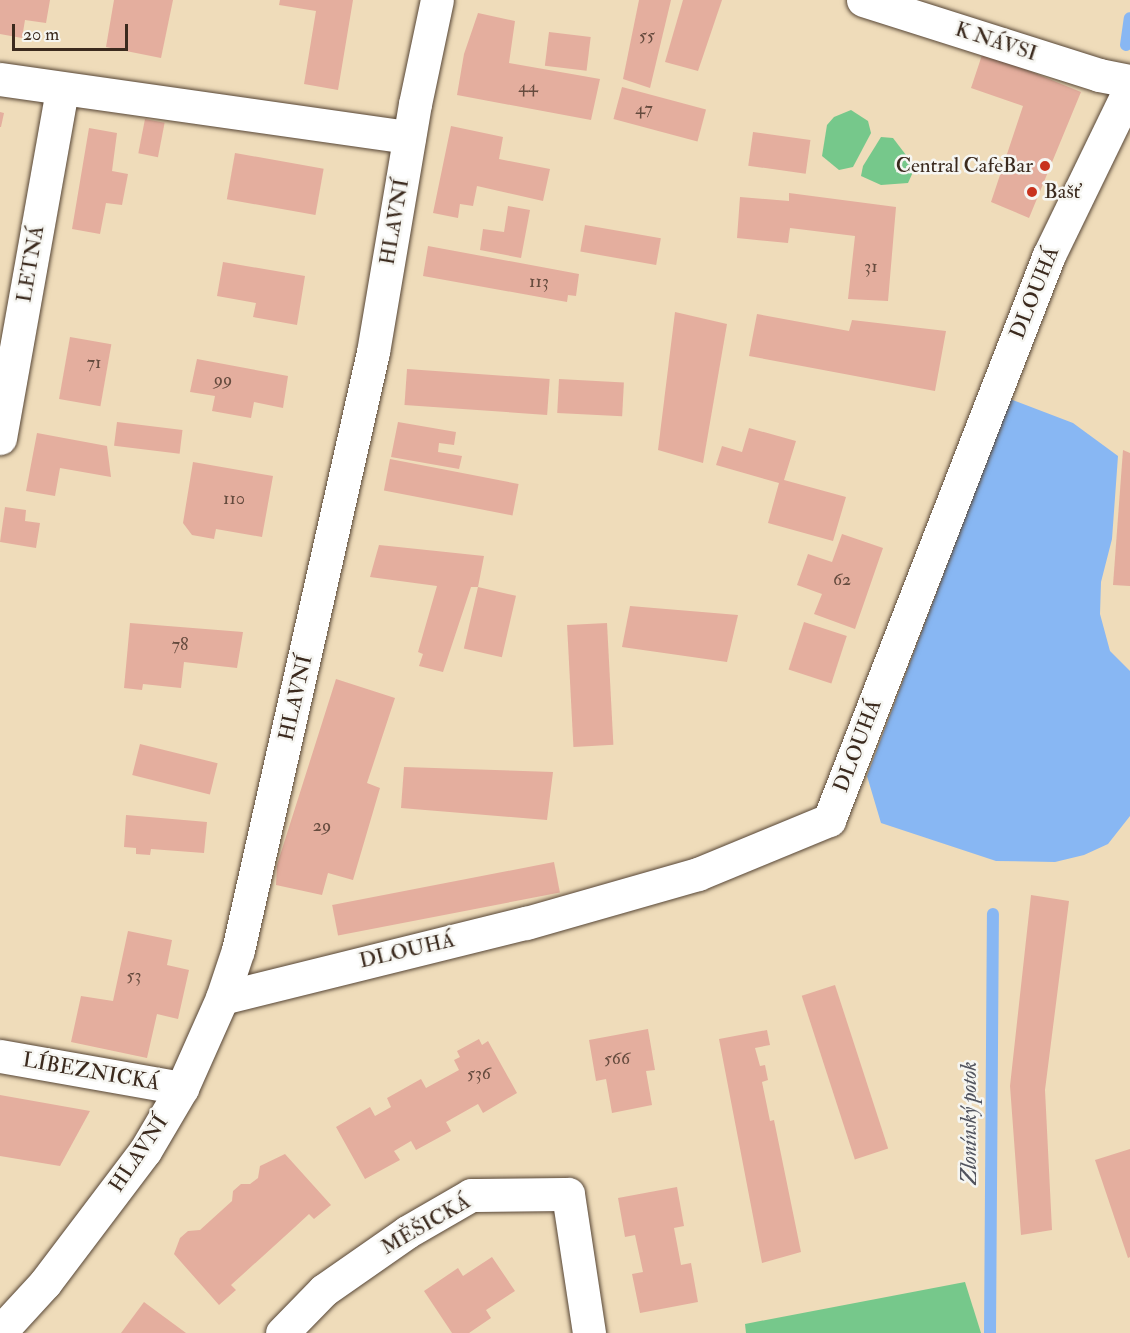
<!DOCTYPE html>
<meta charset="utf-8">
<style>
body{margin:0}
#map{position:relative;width:1130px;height:1333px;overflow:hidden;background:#efdcba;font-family:"IM FELL Double Pica",serif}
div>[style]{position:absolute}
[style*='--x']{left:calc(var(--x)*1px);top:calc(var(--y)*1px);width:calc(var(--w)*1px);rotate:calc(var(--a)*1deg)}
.green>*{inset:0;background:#76c88b}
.water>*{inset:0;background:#88b7f3}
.stream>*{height:12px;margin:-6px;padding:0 6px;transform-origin:6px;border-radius:6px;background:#88b7f3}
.building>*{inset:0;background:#e4ae9e;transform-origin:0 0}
.roads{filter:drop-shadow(0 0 2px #564535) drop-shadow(0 0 2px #564535)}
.minor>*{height:33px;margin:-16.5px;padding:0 16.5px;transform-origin:16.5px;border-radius:16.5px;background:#fff}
.tertiary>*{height:33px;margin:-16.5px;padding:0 16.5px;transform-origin:16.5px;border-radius:16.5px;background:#fff}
.dots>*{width:16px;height:16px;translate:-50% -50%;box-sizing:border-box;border:3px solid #f6f6f2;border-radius:50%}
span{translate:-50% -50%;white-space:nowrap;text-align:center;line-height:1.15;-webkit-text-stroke:5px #f6f6f2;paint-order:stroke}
.number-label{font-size:18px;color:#654b3e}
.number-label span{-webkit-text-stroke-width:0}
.street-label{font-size:21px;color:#3b2a1e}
.poi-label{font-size:21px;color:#3b2a1e}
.right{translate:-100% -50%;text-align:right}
.left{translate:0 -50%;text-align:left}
.water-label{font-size:22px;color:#52545e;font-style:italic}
.scale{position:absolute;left:12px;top:24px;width:116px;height:27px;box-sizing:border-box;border:3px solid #3b2a1e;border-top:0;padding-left:8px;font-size:18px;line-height:21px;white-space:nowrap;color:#3b2a1e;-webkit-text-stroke:4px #f6f6f2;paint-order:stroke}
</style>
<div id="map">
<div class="green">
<i style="clip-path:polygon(851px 110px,868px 121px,871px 133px,853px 167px,839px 170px,822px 156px,827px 125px,834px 117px)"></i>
<i style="clip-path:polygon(881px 137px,893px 138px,909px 159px,913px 172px,908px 183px,881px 185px,861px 176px,863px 166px)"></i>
<i style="clip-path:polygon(965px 1282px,981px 1333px,746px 1333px,745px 1324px)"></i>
</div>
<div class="water">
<i style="clip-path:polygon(1010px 399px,1073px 423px,1118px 456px,1112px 539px,1101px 582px,1100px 614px,1110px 651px,1130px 671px,1130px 816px,1108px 844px,1084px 855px,1055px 862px,996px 861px,881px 823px,867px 776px)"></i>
</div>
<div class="stream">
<i style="--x:1126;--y:45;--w:27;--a:-82"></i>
<i style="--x:990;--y:1333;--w:419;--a:-89.6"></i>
</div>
<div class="building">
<i style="clip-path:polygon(0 0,50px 0,46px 23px,25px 20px,22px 38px,0 34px)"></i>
<i style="clip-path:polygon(114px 0,173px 0,161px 58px,106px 47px)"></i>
<i style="clip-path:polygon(280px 0,353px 0,338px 90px,304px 84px,316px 11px,279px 5px)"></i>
<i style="clip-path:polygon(639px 0,671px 0,650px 88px,623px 79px)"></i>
<i style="clip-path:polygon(683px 0,722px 0,698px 71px,665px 62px)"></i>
<i style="clip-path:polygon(478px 13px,515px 21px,509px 63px,600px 79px,591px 120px,457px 95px,464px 54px)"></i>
<i style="left:549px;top:32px;width:42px;height:34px;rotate:7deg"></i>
<i style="clip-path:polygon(983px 52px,1081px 92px,1029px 218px,991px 202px,1023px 106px,971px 88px)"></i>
<i style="left:622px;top:87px;width:87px;height:33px;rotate:15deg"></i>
<i style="clip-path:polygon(0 112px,4px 113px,1px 127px,0 127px)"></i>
<i style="left:145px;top:119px;width:20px;height:35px;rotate:11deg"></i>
<i style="clip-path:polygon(451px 126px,503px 137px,499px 159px,550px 169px,543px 201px,477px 186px,473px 206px,460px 204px,458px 218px,433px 213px)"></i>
<i style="clip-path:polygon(89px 128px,117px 133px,112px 171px,128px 174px,122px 205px,106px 203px,100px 234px,72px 229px)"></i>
<i style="left:753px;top:132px;width:58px;height:34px;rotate:8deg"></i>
<i style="left:235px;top:153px;width:90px;height:47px;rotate:10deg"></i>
<i style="clip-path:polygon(789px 193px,896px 207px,888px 301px,848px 299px,855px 236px,790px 228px,788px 243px,737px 238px,740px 197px,789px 201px)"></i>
<i style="clip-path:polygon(508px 206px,530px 210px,521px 258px,480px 250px,483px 229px,504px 232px)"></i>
<i style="left:585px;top:225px;width:77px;height:27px;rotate:10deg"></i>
<i style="clip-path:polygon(428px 246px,579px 274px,576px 296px,568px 295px,567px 302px,423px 276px)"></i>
<i style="clip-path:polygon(223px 262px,305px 276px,297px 325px,253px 317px,256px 303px,217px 296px)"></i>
<i style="clip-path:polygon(675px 312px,727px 324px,703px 463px,658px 450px)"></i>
<i style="clip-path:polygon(757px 314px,849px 331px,852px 320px,946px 331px,935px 391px,749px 356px)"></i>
<i style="left:70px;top:337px;width:42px;height:63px;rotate:10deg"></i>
<i style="clip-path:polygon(197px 359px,288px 376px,283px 408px,254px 402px,251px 418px,212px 411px,215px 396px,190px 392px)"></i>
<i style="left:407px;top:369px;width:143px;height:36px;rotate:4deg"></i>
<i style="left:559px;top:379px;width:65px;height:34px;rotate:3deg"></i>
<i style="left:117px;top:422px;width:66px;height:24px;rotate:7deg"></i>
<i style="clip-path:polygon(398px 422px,456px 432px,454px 445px,439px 443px,438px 452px,462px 456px,459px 469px,391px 457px)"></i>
<i style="clip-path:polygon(749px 428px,796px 441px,784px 480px,846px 497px,833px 541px,768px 523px,779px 483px,716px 465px,722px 446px,742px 452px)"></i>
<i style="clip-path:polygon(37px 433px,107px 446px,111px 477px,60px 468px,55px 496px,26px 491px)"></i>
<i style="clip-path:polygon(1123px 450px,1130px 453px,1130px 586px,1113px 585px)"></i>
<i style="left:390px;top:459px;width:131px;height:32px;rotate:11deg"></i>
<i style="clip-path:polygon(193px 462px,273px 476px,262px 537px,216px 529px,214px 539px,192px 535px,183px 523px)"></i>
<i style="clip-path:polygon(5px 507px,26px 510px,25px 521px,40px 523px,36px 548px,0 542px)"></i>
<i style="clip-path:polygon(842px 534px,883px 548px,855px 629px,814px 614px,822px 594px,797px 585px,808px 554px,832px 562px)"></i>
<i style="clip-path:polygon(379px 545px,484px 556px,478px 587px,471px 587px,443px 672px,419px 666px,423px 654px,418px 652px,437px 586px,370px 577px)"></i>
<i style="left:478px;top:587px;width:39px;height:63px;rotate:13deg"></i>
<i style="clip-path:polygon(630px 606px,738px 615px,727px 662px,622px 647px)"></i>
<i style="left:804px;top:622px;width:45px;height:50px;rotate:18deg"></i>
<i style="clip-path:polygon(130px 623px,243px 632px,237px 668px,184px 662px,181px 688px,143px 684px,142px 690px,124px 688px)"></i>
<i style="left:607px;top:623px;width:122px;height:40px;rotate:87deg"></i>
<i style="clip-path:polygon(336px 679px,395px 698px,367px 783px,380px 788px,353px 880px,328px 873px,322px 895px,276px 885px,277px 865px)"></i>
<i style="left:140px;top:744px;width:80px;height:32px;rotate:14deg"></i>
<i style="clip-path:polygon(404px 767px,553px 772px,547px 820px,401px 808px)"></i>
<i style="clip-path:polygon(126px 815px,207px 822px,204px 853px,151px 849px,150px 855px,136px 854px,136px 848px,124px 847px)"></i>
<i style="left:554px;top:862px;width:31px;height:226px;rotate:79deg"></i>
<i style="clip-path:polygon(1031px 895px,1069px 901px,1045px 1090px,1052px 1230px,1021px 1235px,1010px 1086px)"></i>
<i style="clip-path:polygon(128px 931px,172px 940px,167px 965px,189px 970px,178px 1019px,157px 1014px,147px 1058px,71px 1042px,81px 996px,113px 1001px)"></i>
<i style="left:835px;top:985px;width:172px;height:35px;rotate:72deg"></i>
<i style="clip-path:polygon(648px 1029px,655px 1070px,646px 1071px,652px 1105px,612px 1113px,606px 1079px,596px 1081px,589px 1040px)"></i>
<i style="clip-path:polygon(767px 1030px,770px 1045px,755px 1048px,760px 1066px,765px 1065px,768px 1080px,762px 1082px,770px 1121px,774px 1120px,801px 1252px,762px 1263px,719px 1039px)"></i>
<i style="clip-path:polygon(479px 1039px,482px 1045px,488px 1041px,517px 1093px,483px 1113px,478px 1104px,446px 1122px,451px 1131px,416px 1150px,411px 1141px,394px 1151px,400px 1160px,365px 1179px,336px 1127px,370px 1107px,375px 1116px,391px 1107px,387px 1098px,421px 1079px,426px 1088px,459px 1070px,454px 1060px,460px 1057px,457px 1051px)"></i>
<i style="clip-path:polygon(0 1095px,90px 1111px,60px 1166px,0 1156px)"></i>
<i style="clip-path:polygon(1130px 1149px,1130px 1257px,1128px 1258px,1095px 1160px)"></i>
<i style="clip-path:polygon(285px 1154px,331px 1205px,314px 1219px,309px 1214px,295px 1227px,231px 1285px,236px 1290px,219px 1305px,174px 1254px,180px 1238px,188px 1231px,200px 1230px,232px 1201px,233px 1191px,241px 1184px,250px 1184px,258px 1178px,260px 1166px)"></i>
<i style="clip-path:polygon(677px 1187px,684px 1226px,674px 1228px,681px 1265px,691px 1263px,698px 1302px,640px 1313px,632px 1274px,643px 1272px,635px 1235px,625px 1237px,618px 1198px)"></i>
<i style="clip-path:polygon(492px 1257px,515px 1291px,486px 1310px,491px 1318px,469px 1333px,452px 1333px,424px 1291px,458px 1268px,463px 1276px)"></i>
<i style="clip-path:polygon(144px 1302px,186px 1333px,121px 1333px)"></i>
</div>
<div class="roads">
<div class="minor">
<i style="--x:863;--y:0;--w:248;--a:17.6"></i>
<i style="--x:1099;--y:75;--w:32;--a:11"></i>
<i style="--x:0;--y:79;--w:413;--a:8.1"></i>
<i style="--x:0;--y:438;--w:353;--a:-79.9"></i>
<i style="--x:222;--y:998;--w:313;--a:-13.9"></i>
<i style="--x:526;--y:923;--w:179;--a:-15.9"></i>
<i style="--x:698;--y:874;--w:142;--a:-22.4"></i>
<i style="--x:829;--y:820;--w:606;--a:-68.73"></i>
<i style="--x:1049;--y:255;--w:186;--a:-64.1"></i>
<i style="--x:0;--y:1056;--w:185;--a:10"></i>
<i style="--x:282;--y:1333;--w:60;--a:-45.7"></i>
<i style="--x:324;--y:1290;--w:101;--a:-34.9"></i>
<i style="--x:407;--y:1232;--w:74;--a:-30"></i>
<i style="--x:471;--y:1195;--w:97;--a:-0.6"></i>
<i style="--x:568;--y:1194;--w:141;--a:81.4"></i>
</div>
<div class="tertiary">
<i style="--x:0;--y:1332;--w:67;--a:-47.4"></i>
<i style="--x:45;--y:1283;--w:166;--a:-52.9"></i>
<i style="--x:145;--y:1151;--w:73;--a:-59.6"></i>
<i style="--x:182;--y:1088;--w:98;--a:-66"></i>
<i style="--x:222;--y:998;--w:51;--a:-71.6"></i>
<i style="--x:238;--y:950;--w:613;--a:-77.28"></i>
<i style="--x:373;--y:352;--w:252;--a:-80.4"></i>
<i style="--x:415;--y:104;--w:106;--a:-78.1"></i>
</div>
</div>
<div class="dots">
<i style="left:1045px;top:166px;background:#c8321e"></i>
<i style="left:1032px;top:192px;background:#c8321e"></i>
</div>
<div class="number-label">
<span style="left:647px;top:36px">55</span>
<span style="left:528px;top:87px">44</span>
<span style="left:644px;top:109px">47</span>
<span style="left:871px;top:267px">31</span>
<span style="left:539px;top:282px">113</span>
<span style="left:94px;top:363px">71</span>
<span style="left:223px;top:380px">99</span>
<span style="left:234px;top:499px">110</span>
<span style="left:842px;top:580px">62</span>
<span style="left:180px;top:645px">78</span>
<span style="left:322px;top:826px">29</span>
<span style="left:134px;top:976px">53</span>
<span style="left:617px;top:1059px">566</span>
<span style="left:479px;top:1074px">536</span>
</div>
<div class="street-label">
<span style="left:996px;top:42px;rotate:18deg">K NÁVSI</span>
<span style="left:395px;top:222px;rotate:-80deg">HLAVNÍ</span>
<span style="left:31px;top:264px;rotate:-80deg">LETNÁ</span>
<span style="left:1035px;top:293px;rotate:-68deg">DLOUHÁ</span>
<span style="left:296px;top:698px;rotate:-77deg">HLAVNÍ</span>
<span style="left:858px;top:746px;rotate:-69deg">DLOUHÁ</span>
<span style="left:407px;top:951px;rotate:-13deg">DLOUHÁ</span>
<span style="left:91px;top:1072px;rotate:10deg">LÍBEZNICKÁ</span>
<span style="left:139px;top:1154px;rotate:-56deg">HLAVNÍ</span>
<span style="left:426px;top:1225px;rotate:-30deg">MĚŠICKÁ</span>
</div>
<div class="poi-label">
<span class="right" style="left:1033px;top:166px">Central CafeBar</span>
<span class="left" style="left:1044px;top:192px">Bašť</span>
</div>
<div class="water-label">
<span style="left:970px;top:1123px;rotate:-90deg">Zlonínský potok</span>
</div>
<div class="scale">20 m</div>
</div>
